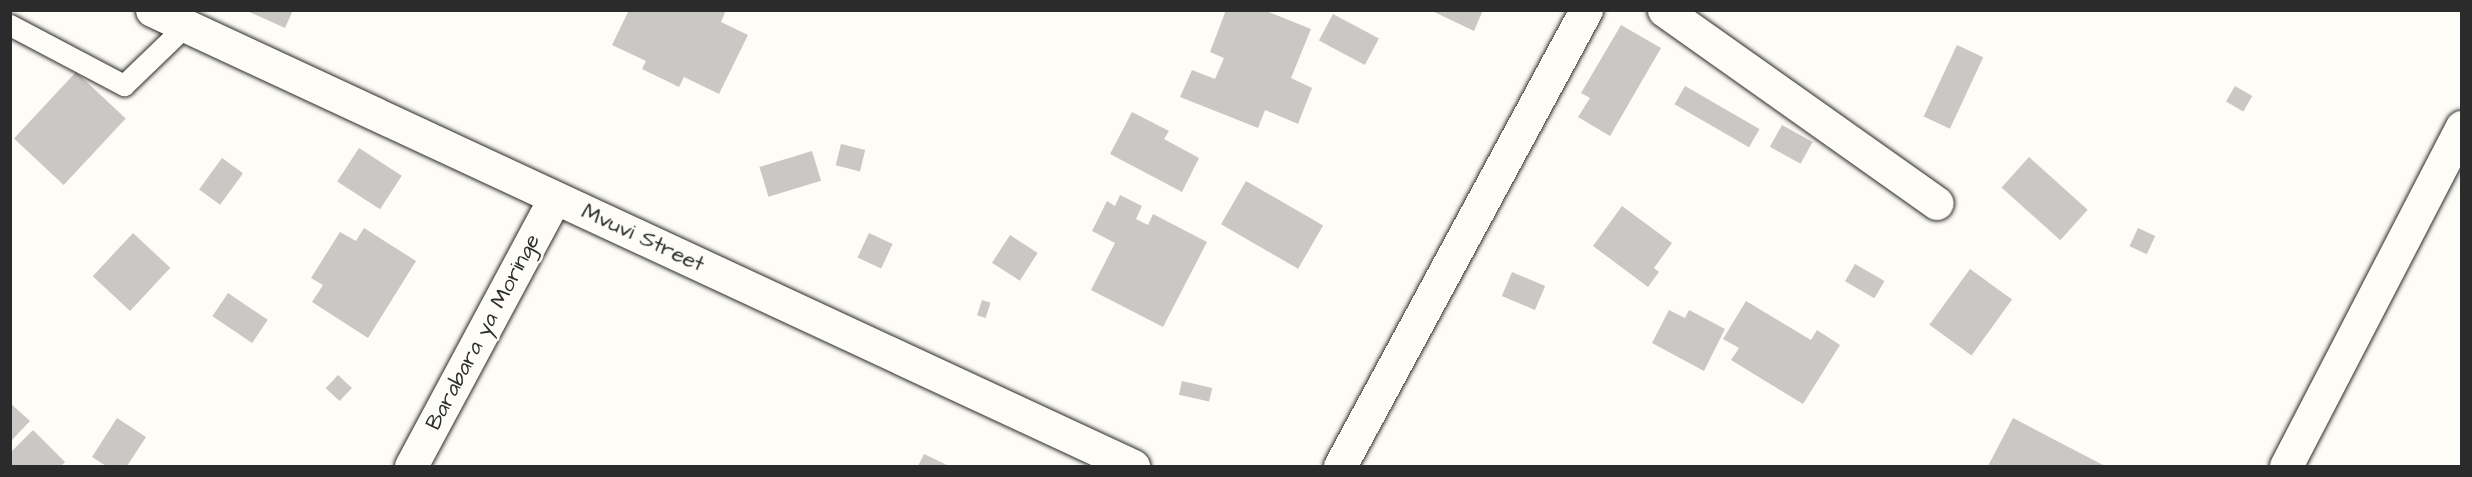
<!DOCTYPE html>
<style>
body{margin:0}
#map{position:relative;width:2472px;height:477px;overflow:hidden;background:#fdfcf7;font-family:"Architects Daughter",sans-serif}
div>[style]{position:absolute}
[style*='--x']{left:calc(var(--x)*1px);top:calc(var(--y)*1px);width:calc(var(--w)*1px);rotate:calc(var(--a)*1deg)}
.building>*{inset:0;background:#c9c8c4;transform-origin:0 0}
.roads{filter:drop-shadow(0 0 2px #2b2b2b) drop-shadow(0 0 2px #2b2b2b)}
.service>*{height:21px;margin:-10.5px;padding:0 10.5px;transform-origin:10.5px;border-radius:10.5px;background:#fdfcf7}
.minor>*{height:33px;margin:-16.5px;padding:0 16.5px;transform-origin:16.5px;border-radius:16.5px;background:#fdfcf7}
span{translate:-50% -50%;white-space:nowrap;text-align:center;line-height:1.15;-webkit-text-stroke:5px #fdfcf7;paint-order:stroke}
.street-label{font-size:22px;color:#2b2b2b}
.frame{position:absolute;inset:0;border:12px solid #2b2b2b;pointer-events:none}
</style>
<div id="map">
<div class="building">
<i style="clip-path:polygon(245px 10px,293px 10px,285px 28px)"></i>
<i style="clip-path:polygon(629px 10px,726px 10px,721px 22px,748px 35px,719px 94px,684px 77px,679px 87px,642px 69px,646px 61px,612px 45px)"></i>
<i style="clip-path:polygon(1226px 10px,1264px 10px,1311px 29px,1291px 78px,1312px 88px,1298px 124px,1265px 110px,1258px 128px,1180px 97px,1192px 70px,1215px 79px,1224px 58px,1210px 52px)"></i>
<i style="clip-path:polygon(1430px 10px,1483px 10px,1474px 31px)"></i>
<i style="left:1333px;top:14px;width:52px;height:30px;rotate:28deg"></i>
<i style="clip-path:polygon(1621px 25px,1661px 48px,1610px 136px,1578px 117px,1590px 98px,1581px 93px)"></i>
<i style="left:1957px;top:45px;width:29px;height:79px;rotate:25deg"></i>
<i style="left:76px;top:72px;width:68px;height:91px;rotate:43deg"></i>
<i style="left:1685px;top:86px;width:86px;height:21px;rotate:30deg"></i>
<i style="left:2235px;top:86px;width:20px;height:18px;rotate:30deg"></i>
<i style="clip-path:polygon(1132px 112px,1169px 131px,1164px 139px,1199px 158px,1182px 192px,1110px 154px)"></i>
<i style="left:1782px;top:125px;width:35px;height:25px;rotate:29deg"></i>
<i style="left:841px;top:144px;width:25px;height:22px;rotate:14deg"></i>
<i style="left:359px;top:148px;width:51px;height:40px;rotate:33deg"></i>
<i style="left:812px;top:151px;width:31px;height:55px;rotate:73deg"></i>
<i style="left:2029px;top:157px;width:79px;height:41px;rotate:42deg"></i>
<i style="left:222px;top:158px;width:26px;height:39px;rotate:36deg"></i>
<i style="left:1246px;top:181px;width:89px;height:50px;rotate:30deg"></i>
<i style="clip-path:polygon(1120px 195px,1142px 206px,1136px 219px,1148px 225px,1153px 214px,1207px 242px,1163px 327px,1091px 290px,1115px 243px,1092px 231px,1107px 201px,1115px 206px)"></i>
<i style="clip-path:polygon(1622px 206px,1672px 243px,1654px 268px,1659px 272px,1648px 287px,1593px 246px)"></i>
<i style="clip-path:polygon(364px 228px,416px 261px,368px 338px,312px 302px,323px 285px,311px 278px,340px 232px,356px 241px)"></i>
<i style="left:2138px;top:228px;width:19px;height:20px;rotate:25deg"></i>
<i style="left:133px;top:233px;width:51px;height:59px;rotate:43deg"></i>
<i style="left:869px;top:233px;width:26px;height:27px;rotate:25deg"></i>
<i style="left:1010px;top:235px;width:33px;height:33px;rotate:33deg"></i>
<i style="left:1855px;top:264px;width:34px;height:20px;rotate:30deg"></i>
<i style="left:1970px;top:269px;width:52px;height:69px;rotate:36deg"></i>
<i style="left:1512px;top:272px;width:36px;height:26px;rotate:23deg"></i>
<i style="left:228px;top:293px;width:48px;height:28px;rotate:34deg"></i>
<i style="left:982px;top:300px;width:9px;height:16px;rotate:18deg"></i>
<i style="clip-path:polygon(1746px 301px,1811px 340px,1817px 330px,1840px 345px,1803px 404px,1731px 360px,1739px 348px,1723px 339px)"></i>
<i style="clip-path:polygon(1669px 310px,1685px 318px,1689px 310px,1725px 329px,1704px 371px,1652px 343px)"></i>
<i style="left:338px;top:375px;width:19px;height:18px;rotate:43deg"></i>
<i style="left:1182px;top:381px;width:31px;height:14px;rotate:13deg"></i>
<i style="clip-path:polygon(10px 403px,30px 421px,10px 442px)"></i>
<i style="clip-path:polygon(117px 418px,146px 437px,127px 466px,106px 466px,92px 457px)"></i>
<i style="clip-path:polygon(2013px 418px,2105px 466px,1988px 466px)"></i>
<i style="clip-path:polygon(33px 430px,65px 462px,61px 466px,10px 466px,10px 453px)"></i>
<i style="clip-path:polygon(924px 454px,949px 466px,918px 466px)"></i>
</div>
<div class="roads">
<div class="service">
<i style="--x:10;--y:25;--w:129;--a:27.8"></i>
<i style="--x:124;--y:85;--w:85;--a:-44"></i>
</div>
<div class="minor">
<i style="--x:152;--y:10;--w:1082;--a:24.93"></i>
<i style="--x:1664;--y:10;--w:334;--a:35.3"></i>
<i style="--x:411;--y:466;--w:304;--a:-61.8"></i>
<i style="--x:1340;--y:466;--w:518;--a:-61.65"></i>
<i style="--x:2286;--y:466;--w:382;--a:-62.6"></i>
</div>
</div>
<div class="street-label">
<span style="left:643px;top:238px;rotate:25deg">Mvuvi Street</span>
<span style="left:483px;top:332px;rotate:-62deg">Barabara ya Moringe</span>
</div>
<div class="frame"></div>
</div>
